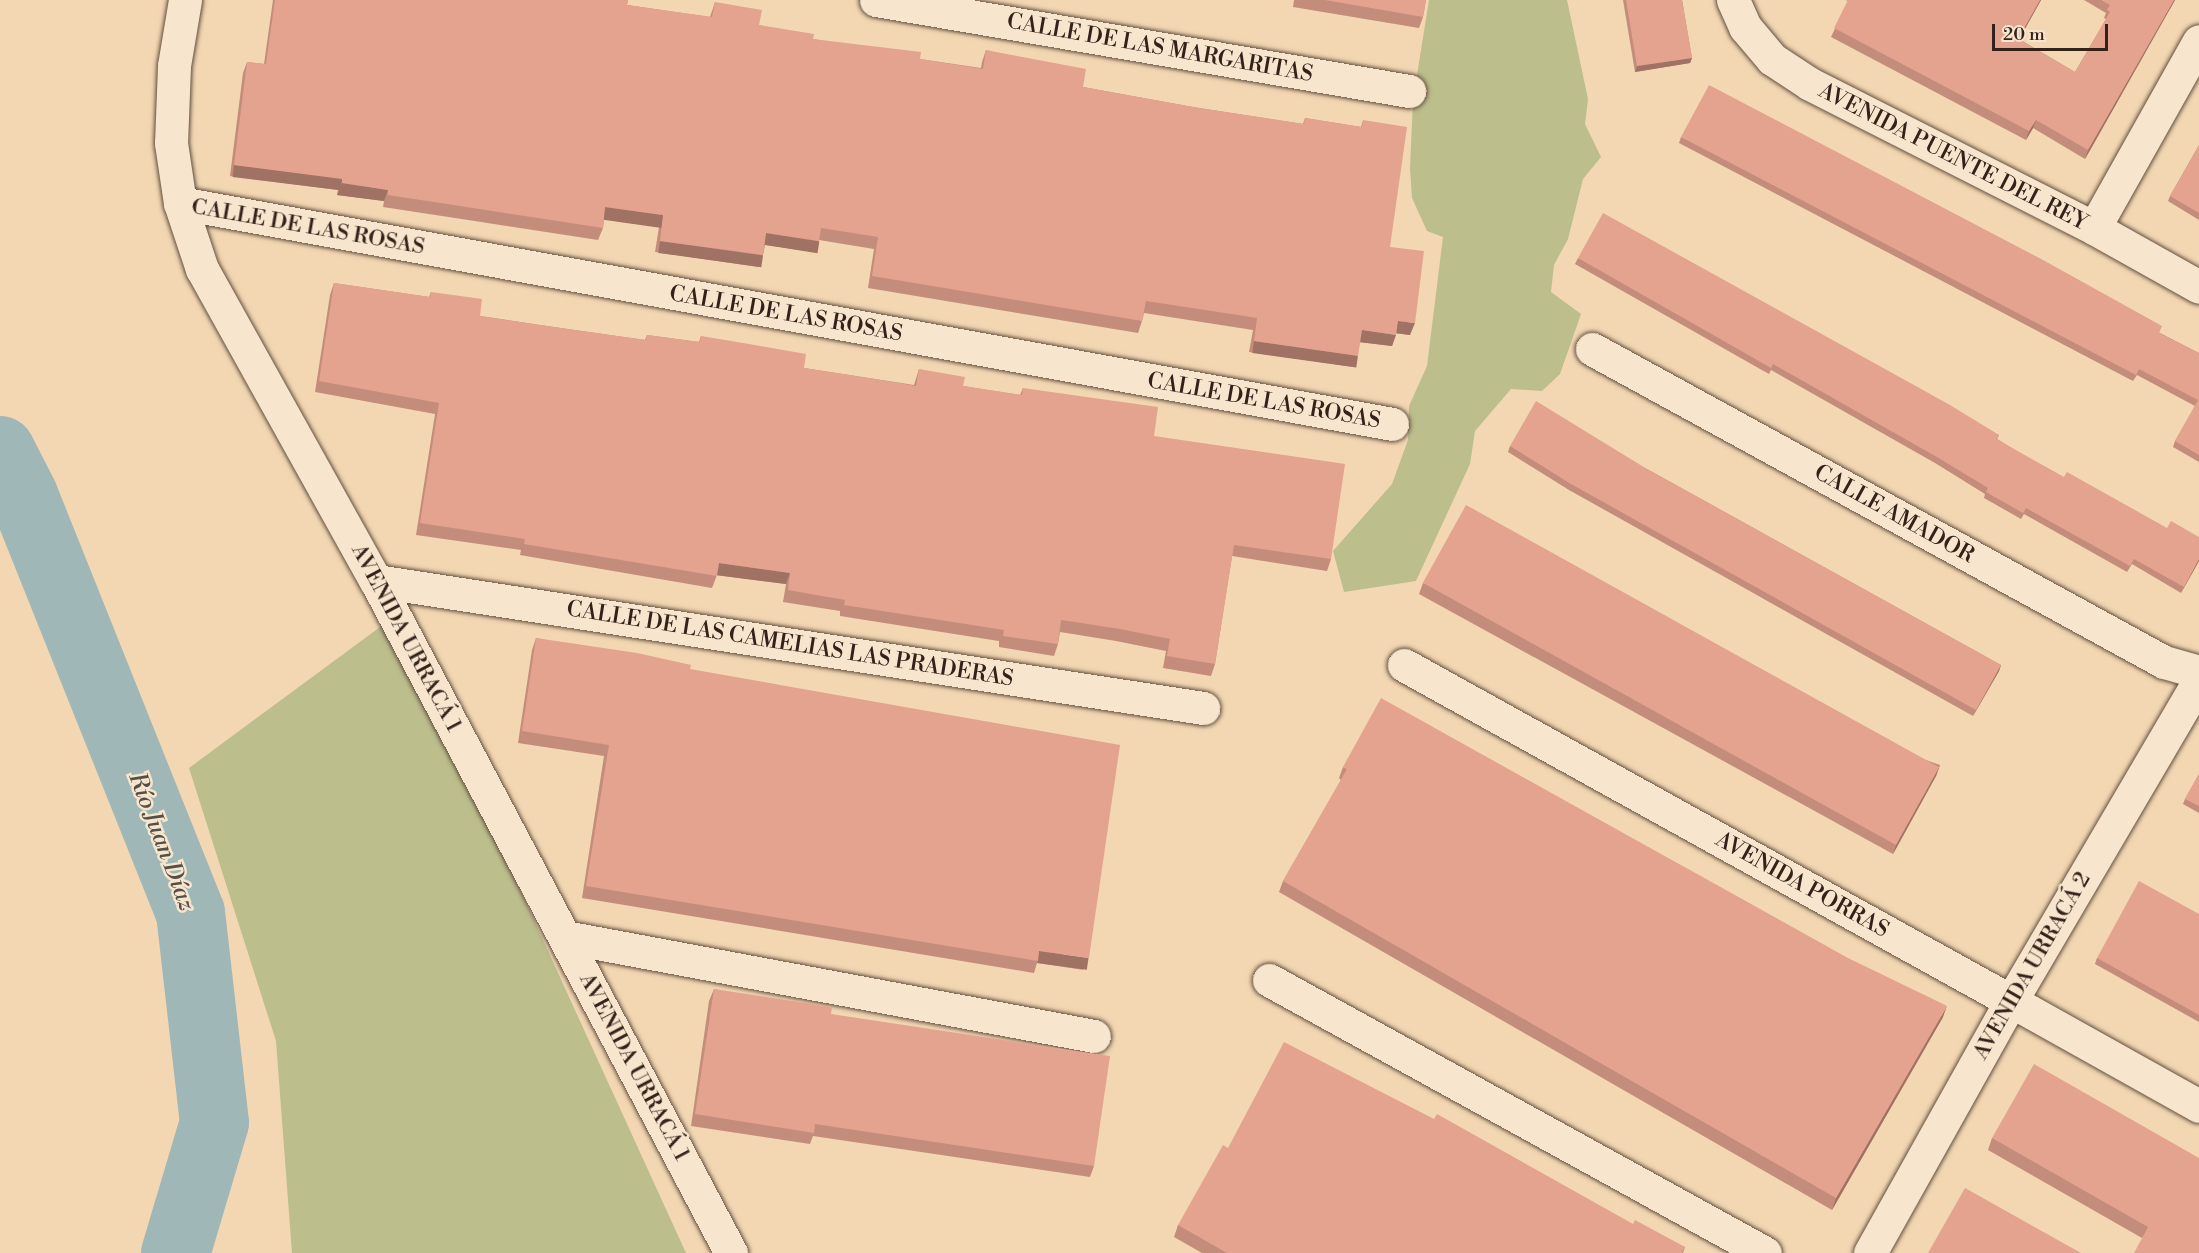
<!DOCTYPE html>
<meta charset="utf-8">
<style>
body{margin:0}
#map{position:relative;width:2199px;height:1253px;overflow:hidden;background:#f2d7b2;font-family:"Libre Bodoni",serif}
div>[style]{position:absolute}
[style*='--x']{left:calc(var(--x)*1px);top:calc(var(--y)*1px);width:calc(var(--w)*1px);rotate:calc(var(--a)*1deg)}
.green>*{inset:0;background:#bcbe8c}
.river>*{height:69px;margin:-34.5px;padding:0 34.5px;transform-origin:34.5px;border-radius:34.5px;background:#a0b7b7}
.roads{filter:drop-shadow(0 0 2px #634f40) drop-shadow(0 0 2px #634f40)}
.street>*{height:33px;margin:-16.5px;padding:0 16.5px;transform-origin:16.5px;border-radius:16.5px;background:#f7e5cd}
.secondary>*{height:33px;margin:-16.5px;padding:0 16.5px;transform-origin:16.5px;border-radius:16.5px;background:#f7e5cd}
.wall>*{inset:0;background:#c48c7b}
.shaded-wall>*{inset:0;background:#a07264;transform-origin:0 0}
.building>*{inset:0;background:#e4a38f;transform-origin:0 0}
span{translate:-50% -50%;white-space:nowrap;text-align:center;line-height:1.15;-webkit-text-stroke:5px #f7e5cd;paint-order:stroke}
.street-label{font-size:22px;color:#33221a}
.water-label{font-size:24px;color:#544f49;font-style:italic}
.scale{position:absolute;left:1992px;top:24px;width:116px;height:27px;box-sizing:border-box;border:3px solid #33221a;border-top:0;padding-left:8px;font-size:18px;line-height:21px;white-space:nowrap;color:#33221a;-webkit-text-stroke:4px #f7e5cd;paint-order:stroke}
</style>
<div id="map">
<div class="green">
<i style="clip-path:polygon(1429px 0,1567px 0,1588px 99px,1585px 124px,1601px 157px,1583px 179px,1568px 239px,1554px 265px,1551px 292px,1581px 314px,1560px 374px,1542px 391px,1511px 389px,1475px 431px,1470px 464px,1416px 581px,1344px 592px,1333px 551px,1392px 484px,1408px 440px,1409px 406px,1427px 366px,1443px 237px,1427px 231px,1412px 198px,1410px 168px,1413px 100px)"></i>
<i style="clip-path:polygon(395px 616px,686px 1253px,292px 1253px,276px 1041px,189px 768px)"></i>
</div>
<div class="river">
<i style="--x:0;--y:450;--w:51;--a:62.9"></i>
<i style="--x:23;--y:495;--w:449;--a:68.2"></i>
<i style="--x:190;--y:912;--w:211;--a:83.5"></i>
<i style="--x:214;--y:1122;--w:137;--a:106.6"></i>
</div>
<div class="roads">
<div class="street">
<i style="--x:876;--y:0;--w:541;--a:9.69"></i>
<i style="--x:1733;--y:0;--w:30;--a:66"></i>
<i style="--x:1745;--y:27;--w:42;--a:49.8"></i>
<i style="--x:1772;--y:59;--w:45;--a:33.3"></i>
<i style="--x:1810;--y:84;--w:318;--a:26.9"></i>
<i style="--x:2094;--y:228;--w:120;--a:29.3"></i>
<i style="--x:180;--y:203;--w:1232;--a:10.33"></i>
<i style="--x:2094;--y:228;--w:214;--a:-60.7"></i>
<i style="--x:1592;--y:349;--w:652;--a:28.69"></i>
<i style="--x:2164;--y:662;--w:36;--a:16"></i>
<i style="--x:376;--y:581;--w:837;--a:8.73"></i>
<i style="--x:1404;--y:665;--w:694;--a:28.97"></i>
<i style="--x:565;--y:937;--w:538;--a:10.6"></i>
<i style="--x:1269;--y:980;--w:566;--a:28.83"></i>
</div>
<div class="secondary">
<i style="--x:185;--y:0;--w:67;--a:99.5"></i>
<i style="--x:174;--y:66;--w:77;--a:92.2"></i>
<i style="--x:171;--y:143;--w:61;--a:81.5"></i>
<i style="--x:180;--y:203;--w:70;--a:71.6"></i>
<i style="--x:202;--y:269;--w:357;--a:60.9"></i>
<i style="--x:376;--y:581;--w:760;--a:62.15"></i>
<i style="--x:2011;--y:1001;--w:215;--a:29.2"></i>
<i style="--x:1870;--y:1253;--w:289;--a:-60.8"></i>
<i style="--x:2011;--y:1001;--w:371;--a:-59.6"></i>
</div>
</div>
<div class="wall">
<i style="clip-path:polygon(273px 0,628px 0,627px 5px,710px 17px,715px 2px,759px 25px,813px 39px,920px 59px,981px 68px,982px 62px,986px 50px,1083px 87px,1193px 107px,1303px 124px,1305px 118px,1361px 127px,1363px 120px,1390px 247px,1410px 335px,1396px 333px,1392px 346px,1360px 342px,1354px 367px,1249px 352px,1253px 330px,1144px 313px,1142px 321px,1138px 333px,868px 288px,874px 249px,819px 240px,815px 252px,765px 245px,763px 255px,759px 267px,655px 252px,659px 227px,604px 219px,603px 228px,598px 240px,383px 207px,384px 201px,337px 195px,338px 190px,230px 176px,243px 73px,247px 62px,264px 64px)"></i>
<i style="clip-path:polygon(1294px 0,1426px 0,1423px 17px,1419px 28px,1293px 7px)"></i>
<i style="clip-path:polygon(1623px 0,1682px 0,1692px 58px,1690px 63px,1635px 72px)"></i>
<i style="clip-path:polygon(1846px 0,2041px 0,2019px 39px,2075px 72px,2106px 19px,2104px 18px,2106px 13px,2084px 0,2175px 0,2085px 159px,2033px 128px,2026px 140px,1831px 37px,1848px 1px)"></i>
<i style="clip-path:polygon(1681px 137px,2160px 333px,2199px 353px,2199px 462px,2173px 447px,2175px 441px,2195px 406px,2137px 375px,2133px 381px,1679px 143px)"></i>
<i style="clip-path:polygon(2199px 145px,2199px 220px,2168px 201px,2170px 196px)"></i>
<i style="clip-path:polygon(1578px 258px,1999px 435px,1997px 439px,2199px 561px,2181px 593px,2132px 564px,2127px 572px,2024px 514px,2021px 519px,1984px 498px,1985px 494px,1935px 463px,1771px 370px,1769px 374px,1575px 264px)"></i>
<i style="clip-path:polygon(334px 283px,429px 297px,431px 292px,480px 316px,540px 325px,645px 340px,647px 335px,699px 342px,701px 336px,804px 368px,914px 385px,919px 369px,963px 386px,1020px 395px,1023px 388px,1154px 436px,1331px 559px,1327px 571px,1232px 556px,1215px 664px,1211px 676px,1163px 668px,1166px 651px,1116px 641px,1060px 632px,1058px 644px,1054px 656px,999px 647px,999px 641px,840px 616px,840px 611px,783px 602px,786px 584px,717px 575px,712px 588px,520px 555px,521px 550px,416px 535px,435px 414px,315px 392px,330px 295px)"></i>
<i style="clip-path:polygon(1510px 446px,1647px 469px,2001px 665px,1999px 671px,1973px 716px,1569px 490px,1508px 452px)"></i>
<i style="clip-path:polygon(1423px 583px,1940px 765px,1936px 776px,1893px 854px,1419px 594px)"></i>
<i style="clip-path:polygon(536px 638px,690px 669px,1084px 970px,1037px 963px,1034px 973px,582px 898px,604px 756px,518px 743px,532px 650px)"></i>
<i style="clip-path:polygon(1343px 767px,1943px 1017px,1832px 1210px,1279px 892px,1283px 881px,1341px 780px,1339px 778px)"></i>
<i style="clip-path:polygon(2199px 774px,2199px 813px,2183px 804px,2185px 799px)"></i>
<i style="clip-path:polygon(2199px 914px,2199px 1022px,2095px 964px,2097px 958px)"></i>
<i style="clip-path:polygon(714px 989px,831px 1014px,1094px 1166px,1090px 1177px,813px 1136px,810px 1144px,691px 1126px,709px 1001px)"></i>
<i style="clip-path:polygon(1992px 1138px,2199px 1158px,2142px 1238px,1988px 1150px)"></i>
<i style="clip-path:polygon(1633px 1224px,1685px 1247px,1683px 1253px,1202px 1253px,1174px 1237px,1178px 1225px)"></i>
</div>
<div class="shaded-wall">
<i style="clip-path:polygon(2040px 0,2041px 0,2015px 47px,2018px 39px)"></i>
<i style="clip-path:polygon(2174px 0,2175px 0,2085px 159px,2088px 150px)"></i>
<i style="clip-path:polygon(1692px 58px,1690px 63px,1635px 72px,1637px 66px)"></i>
<i style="clip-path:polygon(2036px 120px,2033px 128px,2026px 140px,2029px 131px)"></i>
<i style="left:234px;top:165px;width:109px;height:12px;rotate:7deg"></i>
<i style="clip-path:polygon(342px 183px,388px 190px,384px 201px,337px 195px)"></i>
<i style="left:605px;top:207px;width:59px;height:13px;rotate:8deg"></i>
<i style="left:766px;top:233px;width:54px;height:12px;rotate:9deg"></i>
<i style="left:660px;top:241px;width:104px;height:12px;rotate:8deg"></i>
<i style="clip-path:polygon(1398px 321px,1415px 323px,1410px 335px,1394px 333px)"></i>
<i style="clip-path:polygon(1362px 330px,1396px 335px,1392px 346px,1358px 342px)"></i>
<i style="left:1254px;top:341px;width:105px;height:12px;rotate:8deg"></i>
<i style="clip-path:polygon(2199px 559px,2199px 561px,2181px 593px,2184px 587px)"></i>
<i style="clip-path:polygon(719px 563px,790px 573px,786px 584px,715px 575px)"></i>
<i style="clip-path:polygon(2001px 665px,1999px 671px,1973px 716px,1976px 710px)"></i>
<i style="clip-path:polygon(1940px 765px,1936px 776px,1893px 854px,1897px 842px)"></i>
<i style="left:1039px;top:951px;width:50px;height:12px;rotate:8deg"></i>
<i style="clip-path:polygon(1947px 1006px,1943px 1017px,1832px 1210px,1836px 1198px)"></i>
</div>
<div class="building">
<i style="clip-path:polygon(275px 0,628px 0,627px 5px,712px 17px,715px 2px,762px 10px,759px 25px,814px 34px,813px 39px,921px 52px,920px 59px,983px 69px,986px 50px,1086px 69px,1083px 87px,1193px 107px,1304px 124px,1305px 118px,1362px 127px,1363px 120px,1407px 127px,1390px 247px,1424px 251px,1415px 323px,1398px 321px,1396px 335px,1362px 330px,1358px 356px,1254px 341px,1257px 318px,1146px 301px,1142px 321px,872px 276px,878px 237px,821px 228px,819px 241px,766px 233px,763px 255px,660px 241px,663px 215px,605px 207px,603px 228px,388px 195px,388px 190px,342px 183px,342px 179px,234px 165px,247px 62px,266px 64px)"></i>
<i style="clip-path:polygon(1325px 0,1426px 0,1423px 17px)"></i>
<i style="clip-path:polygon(1626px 0,1682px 0,1692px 58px,1637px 66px)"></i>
<i style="clip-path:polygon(1848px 0,2040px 0,2018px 39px,2075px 72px,2110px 12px,2107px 10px,2110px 5px,2101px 0,2174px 0,2088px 150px,2036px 120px,2029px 131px,1834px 28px)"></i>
<i style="clip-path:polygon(1709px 85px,2043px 260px,2162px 326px,2159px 333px,2199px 353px,2199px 455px,2175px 441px,2198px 400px,2139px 369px,2136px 375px,1681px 137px)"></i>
<i style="clip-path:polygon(2199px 145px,2199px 213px,2170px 196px)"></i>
<i style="clip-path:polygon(1603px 213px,1950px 405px,1999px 435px,1996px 439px,2064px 477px,2067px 472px,2167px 528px,2171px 521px,2199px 537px,2199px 559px,2184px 587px,2134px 559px,2130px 566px,2026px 508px,2023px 513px,1986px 492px,1988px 488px,1937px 457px,1773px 364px,1771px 368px,1578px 258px)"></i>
<i style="clip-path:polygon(334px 283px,430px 297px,431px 292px,482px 299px,480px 316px,540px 325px,646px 340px,647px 335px,700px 342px,701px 336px,749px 344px,806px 354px,804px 368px,887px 381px,916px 386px,919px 369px,965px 377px,963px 386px,1022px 395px,1023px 388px,1158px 407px,1154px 436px,1345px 464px,1331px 559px,1234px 545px,1215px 664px,1167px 656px,1170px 639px,1120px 629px,1061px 620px,1058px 644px,1003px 636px,1004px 630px,844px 605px,845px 600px,788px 590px,790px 573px,719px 563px,717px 576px,524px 544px,525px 539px,420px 523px,439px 403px,319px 381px)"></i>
<i style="clip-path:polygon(1536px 401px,1647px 469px,2001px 665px,1976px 710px,1571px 484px,1510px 446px)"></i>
<i style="left:1466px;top:505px;width:541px;height:89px;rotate:29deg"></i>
<i style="clip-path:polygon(536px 638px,637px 653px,691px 665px,690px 669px,1120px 745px,1089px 958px,1039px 951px,1038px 961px,586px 886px,609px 745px,522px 731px)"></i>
<i style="clip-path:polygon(1381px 698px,1848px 958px,1947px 1006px,1836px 1198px,1283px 881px,1347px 769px,1343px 767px)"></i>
<i style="clip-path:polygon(2199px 774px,2199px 806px,2185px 799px)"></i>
<i style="clip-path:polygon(2139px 881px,2199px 914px,2199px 1015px,2097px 958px)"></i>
<i style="clip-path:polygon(714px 989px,832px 1007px,831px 1014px,1110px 1056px,1094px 1166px,815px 1124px,814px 1133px,695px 1114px)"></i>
<i style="clip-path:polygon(1284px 1042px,1434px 1119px,1437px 1114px,1633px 1224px,1635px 1220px,1685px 1247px,1682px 1252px,1683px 1253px,1227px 1253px,1178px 1225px,1223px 1145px,1228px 1148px)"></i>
<i style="clip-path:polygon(2034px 1064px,2199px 1158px,2199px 1253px,2134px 1253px,2148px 1227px,1992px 1138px)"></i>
<i style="clip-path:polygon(1965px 1188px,2081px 1253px,1928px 1253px)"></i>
</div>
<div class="street-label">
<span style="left:1160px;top:48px;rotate:10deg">CALLE DE LAS MARGARITAS</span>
<span style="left:1953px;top:157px;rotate:27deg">AVENIDA PUENTE DEL REY</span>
<span style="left:308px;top:227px;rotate:10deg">CALLE DE LAS ROSAS</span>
<span style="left:786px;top:314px;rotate:10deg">CALLE DE LAS ROSAS</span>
<span style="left:1264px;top:401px;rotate:10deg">CALLE DE LAS ROSAS</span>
<span style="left:1894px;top:514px;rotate:29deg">CALLE AMADOR</span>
<span style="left:406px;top:638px;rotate:62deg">AVENIDA URRACÁ 1</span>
<span style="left:790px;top:644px;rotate:9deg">CALLE DE LAS CAMELIAS LAS PRADERAS</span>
<span style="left:1802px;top:885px;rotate:29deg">AVENIDA PORRAS</span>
<span style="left:2032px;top:966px;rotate:-60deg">AVENIDA URRACÁ 2</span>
<span style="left:634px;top:1067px;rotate:62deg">AVENIDA URRACÁ 1</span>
</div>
<div class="water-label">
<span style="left:161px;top:842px;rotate:69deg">Río Juan Díaz</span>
</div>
<div class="scale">20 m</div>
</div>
